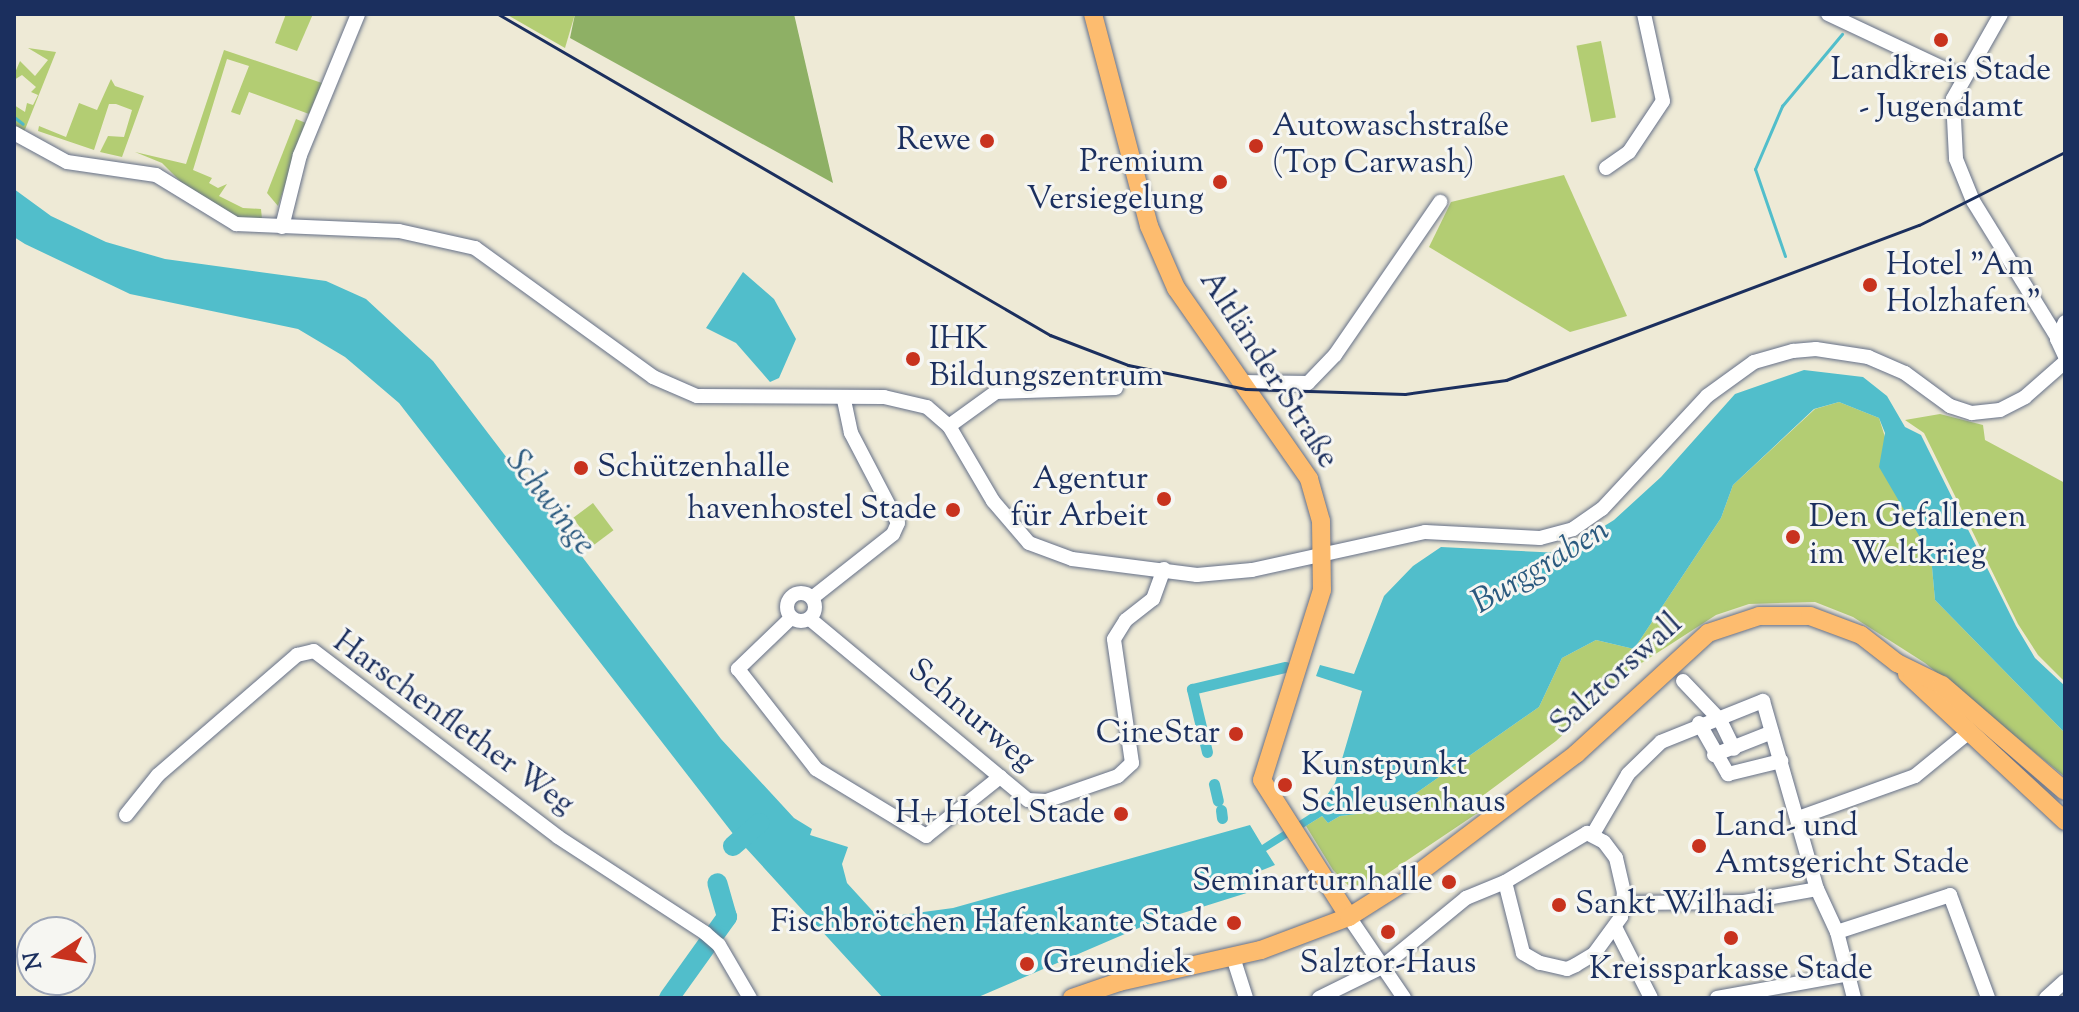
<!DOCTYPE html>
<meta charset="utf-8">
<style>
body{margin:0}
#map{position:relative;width:2079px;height:1012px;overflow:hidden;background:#eeead6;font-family:"Sorts Mill Goudy",serif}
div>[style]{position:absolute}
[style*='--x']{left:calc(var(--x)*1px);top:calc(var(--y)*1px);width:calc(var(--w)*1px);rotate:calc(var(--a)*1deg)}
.green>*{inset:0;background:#b3cd73;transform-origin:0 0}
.forest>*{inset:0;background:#8eb065}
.water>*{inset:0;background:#51becb}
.stream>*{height:3px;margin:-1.5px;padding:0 1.5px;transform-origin:1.5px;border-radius:1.5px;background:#51becb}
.canal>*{height:11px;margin:-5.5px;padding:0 5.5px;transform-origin:5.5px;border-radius:5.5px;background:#51becb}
.river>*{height:20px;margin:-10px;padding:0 10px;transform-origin:10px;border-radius:10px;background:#51becb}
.roads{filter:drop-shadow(0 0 2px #657088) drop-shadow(0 0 2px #657088)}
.minor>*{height:14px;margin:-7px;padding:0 7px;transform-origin:7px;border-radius:7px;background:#fff}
.minor>.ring{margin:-7px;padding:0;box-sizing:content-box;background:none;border:14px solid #fff;border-radius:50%}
.major>*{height:18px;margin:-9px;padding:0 9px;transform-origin:9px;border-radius:9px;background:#fdbc6f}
.rail>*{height:3px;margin:-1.5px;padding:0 1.5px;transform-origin:1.5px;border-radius:1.5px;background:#1b2f5e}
.dots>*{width:22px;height:22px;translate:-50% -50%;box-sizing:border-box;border:4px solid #f6f6f2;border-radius:50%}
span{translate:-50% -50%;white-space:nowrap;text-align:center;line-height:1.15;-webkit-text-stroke:6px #f6f6f2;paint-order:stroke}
.poi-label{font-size:32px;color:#1b2f5e}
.left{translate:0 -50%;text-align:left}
.right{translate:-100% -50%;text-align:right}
.street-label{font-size:32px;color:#1b2f5e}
.water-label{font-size:34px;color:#2b5a7f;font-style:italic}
.frame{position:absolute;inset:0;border:16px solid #1b2f5e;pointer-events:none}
.north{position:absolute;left:16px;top:916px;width:80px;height:80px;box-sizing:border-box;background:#f6f6f2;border:2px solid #9ea6b7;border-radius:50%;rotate:258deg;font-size:22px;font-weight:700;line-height:32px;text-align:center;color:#1b2f5e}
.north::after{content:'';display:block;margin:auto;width:28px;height:36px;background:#c8321e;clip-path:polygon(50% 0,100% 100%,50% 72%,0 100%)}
</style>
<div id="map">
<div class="green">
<i style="clip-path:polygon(286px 14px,313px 14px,297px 51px,275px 43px)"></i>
<i style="clip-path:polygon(506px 14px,575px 14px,565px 48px)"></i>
<i style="left:1601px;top:41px;width:78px;height:25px;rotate:79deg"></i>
<i style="clip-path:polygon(28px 48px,56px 52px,24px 132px,14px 127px,14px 105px,25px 112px,27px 103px,33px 105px,38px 95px,31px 92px,36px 87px,22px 75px,14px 80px,14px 75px,20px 61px,35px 76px,48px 60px)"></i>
<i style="clip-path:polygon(224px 50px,322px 83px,309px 114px,249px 92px,240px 115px,231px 112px,249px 66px,227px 59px,193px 170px,212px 178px,209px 183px,218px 188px,227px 184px,219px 196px,243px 208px,261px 209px,262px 219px,241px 220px,181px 182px,162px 163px,135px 152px,186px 164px)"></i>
<i style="clip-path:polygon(111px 79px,115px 86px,144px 96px,122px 157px,100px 152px,108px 136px,124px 137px,132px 110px,116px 104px,109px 104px,94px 150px,38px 131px,39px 126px,66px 137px,79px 103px,97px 110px)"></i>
<i style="clip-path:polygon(296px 119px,306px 123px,278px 206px,267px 193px)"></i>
<i style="clip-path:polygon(1564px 175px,1627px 316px,1570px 332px,1429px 247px,1451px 202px)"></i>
<i style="clip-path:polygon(1839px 402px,1879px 418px,1909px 513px,1931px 556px,1935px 600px,2065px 733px,2065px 777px,1925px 663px,1853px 617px,1815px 602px,1749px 604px,1716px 615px,1640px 664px,1556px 741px,1477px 800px,1482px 810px,1369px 886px,1348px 885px,1333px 870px,1306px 826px,1322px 816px,1328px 823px,1340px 816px,1392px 810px,1539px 707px,1562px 658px,1596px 640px,1634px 649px,1721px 518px,1733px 485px,1815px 409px)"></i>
<i style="clip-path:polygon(1940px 414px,1983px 425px,1985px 440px,2065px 483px,2065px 682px,2038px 655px,2018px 624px,1924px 433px,1905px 420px)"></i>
<i style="left:593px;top:503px;width:34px;height:25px;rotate:53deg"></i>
</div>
<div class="forest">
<i style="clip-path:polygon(575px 14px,794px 14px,833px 183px,570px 38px)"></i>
</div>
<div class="water">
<i style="clip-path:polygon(14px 189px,51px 216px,106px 242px,165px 259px,326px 281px,366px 299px,433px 361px,721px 739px,794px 818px,812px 829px,810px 835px,848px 847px,842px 864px,847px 883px,879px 918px,953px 908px,1250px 825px,1262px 845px,1318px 809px,1335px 783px,1362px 691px,1316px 676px,1320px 665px,1354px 674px,1384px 596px,1413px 566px,1441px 547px,1561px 553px,1614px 520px,1661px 477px,1735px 394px,1804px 370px,1863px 377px,1887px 396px,1905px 427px,1921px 435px,2016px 626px,2035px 658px,2065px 686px,2065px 733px,1935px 600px,1931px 556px,1879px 467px,1885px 433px,1879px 418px,1839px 402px,1814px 409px,1733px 485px,1721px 518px,1634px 649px,1596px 640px,1562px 658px,1539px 707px,1392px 810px,1340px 816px,1328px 823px,1322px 816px,1266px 851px,1275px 865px,1250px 875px,1253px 891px,1148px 924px,976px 998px,883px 998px,734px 835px,399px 403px,345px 357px,298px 329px,130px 294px,25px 244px,14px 237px)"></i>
<i style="clip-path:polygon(743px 272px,774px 299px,796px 339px,779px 378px,770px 382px,736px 343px,706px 328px)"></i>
</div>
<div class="stream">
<i style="--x:14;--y:117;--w:11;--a:38"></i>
<i style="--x:1785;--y:256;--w:92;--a:-109"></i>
<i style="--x:1755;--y:169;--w:69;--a:-66.8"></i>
<i style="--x:1782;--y:106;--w:94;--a:-50.2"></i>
</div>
<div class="canal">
<i style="--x:1207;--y:752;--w:65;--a:-103.4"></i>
<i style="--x:1192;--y:689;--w:96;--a:-13.3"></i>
<i style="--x:1214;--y:784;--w:17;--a:77"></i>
<i style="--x:1221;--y:810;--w:8;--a:83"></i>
</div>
<div class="river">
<i style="--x:733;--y:846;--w:35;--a:-41"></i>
<i style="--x:669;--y:998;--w:100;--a:-54.4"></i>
<i style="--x:727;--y:917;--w:35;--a:-106"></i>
</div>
<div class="roads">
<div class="minor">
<i style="--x:1828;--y:14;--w:148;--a:25.2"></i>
<i style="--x:2001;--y:14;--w:98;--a:119.5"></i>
<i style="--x:1953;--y:99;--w:60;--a:87.1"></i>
<i style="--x:1956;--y:159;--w:45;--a:68"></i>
<i style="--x:1973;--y:201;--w:160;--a:58.3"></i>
<i style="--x:14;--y:133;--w:60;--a:28.7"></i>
<i style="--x:67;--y:162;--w:90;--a:8.3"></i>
<i style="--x:156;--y:175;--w:94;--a:31.5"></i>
<i style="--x:236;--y:224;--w:163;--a:2.5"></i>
<i style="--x:399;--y:231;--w:78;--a:12.6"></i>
<i style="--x:475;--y:248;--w:220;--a:35.9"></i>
<i style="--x:653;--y:377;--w:48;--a:23.4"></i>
<i style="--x:697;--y:396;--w:187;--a:0.3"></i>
<i style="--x:884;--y:397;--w:44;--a:13.1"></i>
<i style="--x:927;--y:407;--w:29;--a:41"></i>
<i style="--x:949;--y:426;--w:87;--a:59.6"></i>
<i style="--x:993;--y:501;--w:55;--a:49.4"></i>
<i style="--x:1029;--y:543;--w:46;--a:20.4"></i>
<i style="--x:1072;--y:559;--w:126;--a:7.3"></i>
<i style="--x:1197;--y:575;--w:55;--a:-5.2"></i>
<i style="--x:1252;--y:570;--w:177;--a:-12.4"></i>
<i style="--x:1425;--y:532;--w:115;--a:3"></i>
<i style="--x:1540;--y:538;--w:34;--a:-15"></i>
<i style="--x:1573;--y:529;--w:35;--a:-35"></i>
<i style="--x:1602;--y:509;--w:154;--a:-47.1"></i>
<i style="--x:1707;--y:396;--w:58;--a:-35.9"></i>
<i style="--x:1754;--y:362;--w:41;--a:-15.8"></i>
<i style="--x:1793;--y:351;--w:23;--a:-5"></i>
<i style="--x:1816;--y:349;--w:53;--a:8.7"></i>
<i style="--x:1868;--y:357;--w:40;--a:23.4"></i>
<i style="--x:1905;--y:373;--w:56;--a:36.3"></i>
<i style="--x:1950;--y:406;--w:23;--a:18"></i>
<i style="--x:1972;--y:413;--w:28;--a:-6"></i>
<i style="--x:2000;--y:410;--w:28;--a:-27"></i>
<i style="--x:2025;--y:397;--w:53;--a:-41.2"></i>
<i style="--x:1606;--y:168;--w:28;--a:-35"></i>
<i style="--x:1629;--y:152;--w:61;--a:-56.3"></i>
<i style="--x:1663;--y:101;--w:89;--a:-102.3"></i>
<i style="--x:282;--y:227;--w:74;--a:-76"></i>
<i style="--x:300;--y:155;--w:152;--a:-67.6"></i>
<i style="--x:2065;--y:322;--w:19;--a:115"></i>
<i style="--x:2057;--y:339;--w:19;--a:65"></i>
<i style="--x:1241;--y:382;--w:67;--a:0.9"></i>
<i style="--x:1308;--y:383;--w:39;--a:-46"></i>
<i style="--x:1335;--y:355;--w:186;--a:-55.5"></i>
<i style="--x:949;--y:426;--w:58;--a:-35.9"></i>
<i style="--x:996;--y:392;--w:120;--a:-1.9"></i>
<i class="ring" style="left:787px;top:593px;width:14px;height:14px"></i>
<i style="--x:812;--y:598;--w:103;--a:-38.3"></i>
<i style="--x:893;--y:534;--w:12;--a:-66"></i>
<i style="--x:898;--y:523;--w:102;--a:-117.6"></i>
<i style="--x:851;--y:433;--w:35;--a:-102"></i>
<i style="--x:791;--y:618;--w:74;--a:136.1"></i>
<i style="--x:738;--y:669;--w:127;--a:52"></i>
<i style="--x:816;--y:769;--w:129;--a:31.3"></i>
<i style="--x:926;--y:836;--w:95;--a:-38.6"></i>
<i style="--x:810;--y:619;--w:283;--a:39.7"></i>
<i style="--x:1028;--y:800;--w:18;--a:3"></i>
<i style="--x:1046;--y:801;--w:76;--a:-19.1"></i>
<i style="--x:1118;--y:776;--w:19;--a:-43"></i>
<i style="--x:1132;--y:763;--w:125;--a:-98.3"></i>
<i style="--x:1114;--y:639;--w:22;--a:-58"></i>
<i style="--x:1126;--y:620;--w:34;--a:-38"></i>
<i style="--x:1153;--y:599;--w:32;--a:-70"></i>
<i style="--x:1683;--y:681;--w:54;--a:46.5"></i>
<i style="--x:1720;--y:720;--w:32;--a:64"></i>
<i style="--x:1699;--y:723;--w:59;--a:60.4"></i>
<i style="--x:1728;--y:774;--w:55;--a:-13.8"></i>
<i style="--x:1714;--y:755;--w:62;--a:-21.6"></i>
<i style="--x:126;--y:815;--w:51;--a:-51.3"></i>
<i style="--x:158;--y:775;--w:184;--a:-40.8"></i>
<i style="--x:297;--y:655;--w:17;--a:-13"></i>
<i style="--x:314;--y:651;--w:307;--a:37.3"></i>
<i style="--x:558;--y:837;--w:176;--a:33.1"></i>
<i style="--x:705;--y:933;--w:18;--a:41"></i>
<i style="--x:719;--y:945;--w:61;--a:59.7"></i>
<i style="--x:1798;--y:818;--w:124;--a:-19.7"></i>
<i style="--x:1915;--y:776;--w:70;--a:-39.2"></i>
<i style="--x:1593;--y:834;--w:69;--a:-59.7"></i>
<i style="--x:1628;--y:774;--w:46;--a:-44.1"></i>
<i style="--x:1661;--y:742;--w:110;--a:-21.9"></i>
<i style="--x:1763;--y:701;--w:196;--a:74"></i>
<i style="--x:1817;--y:889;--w:47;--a:65.1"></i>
<i style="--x:1623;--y:903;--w:121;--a:-0.5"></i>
<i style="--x:1744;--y:902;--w:74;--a:-10.1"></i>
<i style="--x:1349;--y:917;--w:98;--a:55.8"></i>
<i style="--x:1616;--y:929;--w:77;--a:63.1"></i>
<i style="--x:1233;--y:957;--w:43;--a:72.4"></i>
<i style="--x:1319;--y:998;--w:70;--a:-26.2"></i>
<i style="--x:1382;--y:967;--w:109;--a:-39.4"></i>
<i style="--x:1466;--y:898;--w:42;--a:-22.3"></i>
<i style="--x:1505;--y:882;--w:96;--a:-30.9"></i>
<i style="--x:1587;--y:833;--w:19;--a:28"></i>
<i style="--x:1604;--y:842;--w:20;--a:53"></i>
<i style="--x:1616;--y:858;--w:35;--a:77"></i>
<i style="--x:1624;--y:892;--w:25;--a:97"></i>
<i style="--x:1621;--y:917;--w:46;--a:126.1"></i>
<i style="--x:1594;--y:954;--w:21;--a:149"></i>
<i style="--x:1576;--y:965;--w:10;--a:156"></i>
<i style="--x:1567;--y:969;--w:28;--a:-167"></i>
<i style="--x:1540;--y:963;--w:20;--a:-150"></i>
<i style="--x:1523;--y:953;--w:73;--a:-104.2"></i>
<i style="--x:1717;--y:998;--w:134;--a:-10.3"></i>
<i style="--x:1854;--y:998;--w:68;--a:-104.4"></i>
<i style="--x:1837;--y:932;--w:119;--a:-18.1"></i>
<i style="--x:1950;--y:895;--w:110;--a:69.7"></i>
<i style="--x:2046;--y:998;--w:25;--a:-42"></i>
</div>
<div class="major">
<i style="--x:1093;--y:14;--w:219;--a:75.2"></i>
<i style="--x:1149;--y:226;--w:68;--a:66.5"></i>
<i style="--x:1176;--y:288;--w:233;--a:55.1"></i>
<i style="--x:1309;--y:479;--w:44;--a:74.1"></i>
<i style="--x:1321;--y:521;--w:69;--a:89.2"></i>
<i style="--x:1322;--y:590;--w:199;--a:107.5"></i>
<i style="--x:1262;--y:780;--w:162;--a:57.6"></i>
<i style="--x:1907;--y:674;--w:216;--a:42.9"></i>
<i style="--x:1072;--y:998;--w:50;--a:-18.8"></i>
<i style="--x:1119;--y:982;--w:146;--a:-12.7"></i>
<i style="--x:1261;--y:950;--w:94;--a:-20.6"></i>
<i style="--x:1349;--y:917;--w:84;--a:-32.4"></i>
<i style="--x:1420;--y:872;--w:196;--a:-37.1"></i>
<i style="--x:1576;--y:754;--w:179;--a:-42.5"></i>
<i style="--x:1708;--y:633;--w:54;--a:-18.4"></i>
<i style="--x:1759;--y:616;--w:51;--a:0"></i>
<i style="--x:1810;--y:616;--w:54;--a:20.4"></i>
<i style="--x:1861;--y:635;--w:46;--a:37.9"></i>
<i style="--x:1897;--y:663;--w:50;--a:26.1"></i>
<i style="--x:1942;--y:685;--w:162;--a:40.8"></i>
</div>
</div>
<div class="rail">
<i style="--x:498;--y:14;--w:639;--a:30.18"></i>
<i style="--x:1050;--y:335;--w:84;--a:21"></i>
<i style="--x:1128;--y:365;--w:120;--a:11.5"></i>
<i style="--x:1246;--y:389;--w:159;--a:1.8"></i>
<i style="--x:1405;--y:394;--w:102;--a:-7.9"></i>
<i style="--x:1506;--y:380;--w:441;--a:-20.6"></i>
<i style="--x:1919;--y:225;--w:163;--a:-26.6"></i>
</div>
<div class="dots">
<i style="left:1941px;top:40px;background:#c8321e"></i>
<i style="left:987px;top:141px;background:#c8321e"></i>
<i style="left:1256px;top:146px;background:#c8321e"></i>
<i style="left:1220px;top:182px;background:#c8321e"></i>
<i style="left:1870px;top:285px;background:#c8321e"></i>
<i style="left:913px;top:359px;background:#c8321e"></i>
<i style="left:581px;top:468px;background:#c8321e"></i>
<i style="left:1164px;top:499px;background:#c8321e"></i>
<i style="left:953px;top:510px;background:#c8321e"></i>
<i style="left:1793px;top:537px;background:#c8321e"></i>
<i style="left:1236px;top:734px;background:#c8321e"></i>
<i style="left:1285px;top:785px;background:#c8321e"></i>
<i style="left:1121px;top:814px;background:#c8321e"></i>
<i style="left:1699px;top:846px;background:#c8321e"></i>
<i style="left:1449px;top:882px;background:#c8321e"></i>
<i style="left:1559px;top:905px;background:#c8321e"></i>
<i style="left:1234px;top:923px;background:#c8321e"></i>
<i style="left:1388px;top:932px;background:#c8321e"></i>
<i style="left:1731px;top:938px;background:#c8321e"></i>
<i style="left:1027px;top:964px;background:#c8321e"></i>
</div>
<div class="poi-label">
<span style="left:1941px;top:90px">Landkreis Stade<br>- Jugendamt</span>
<span class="left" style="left:1272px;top:146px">Autowaschstraße<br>(Top Carwash)</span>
<span class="right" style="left:971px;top:141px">Rewe</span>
<span class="right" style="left:1204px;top:182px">Premium<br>Versiegelung</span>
<span class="left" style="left:1886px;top:285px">Hotel "Am<br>Holzhafen"</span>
<span class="left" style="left:929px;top:359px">IHK<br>Bildungszentrum</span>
<span class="left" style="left:597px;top:468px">Schützenhalle</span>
<span class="right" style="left:1148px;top:499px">Agentur<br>für Arbeit</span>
<span class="right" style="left:937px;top:510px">havenhostel Stade</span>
<span class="left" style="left:1809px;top:537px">Den Gefallenen<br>im Weltkrieg</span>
<span class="right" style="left:1220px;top:734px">CineStar</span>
<span class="left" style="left:1301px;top:785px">Kunstpunkt<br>Schleusenhaus</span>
<span class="right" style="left:1105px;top:814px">H+ Hotel Stade</span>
<span class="left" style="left:1715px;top:846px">Land- und<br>Amtsgericht Stade</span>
<span class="right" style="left:1433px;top:882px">Seminarturnhalle</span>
<span class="left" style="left:1575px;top:905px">Sankt Wilhadi</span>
<span class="right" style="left:1218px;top:923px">Fischbrötchen Hafenkante Stade</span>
<span class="left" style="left:1043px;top:964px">Greundiek</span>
<span style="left:1388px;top:964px">Salztor-Haus</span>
<span style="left:1731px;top:970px">Kreissparkasse Stade</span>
</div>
<div class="street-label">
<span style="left:1268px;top:370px;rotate:57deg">Altländer Straße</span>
<span style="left:1617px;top:675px;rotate:-42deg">Salztorswall</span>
<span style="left:971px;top:716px;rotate:40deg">Schnurweg</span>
<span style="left:453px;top:724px;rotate:36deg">Harschenflether Weg</span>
</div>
<div class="water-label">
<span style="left:550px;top:503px;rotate:52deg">Schwinge</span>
<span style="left:1541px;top:567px;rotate:-31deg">Burggraben</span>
</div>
<div class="frame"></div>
<div class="north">N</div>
</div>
